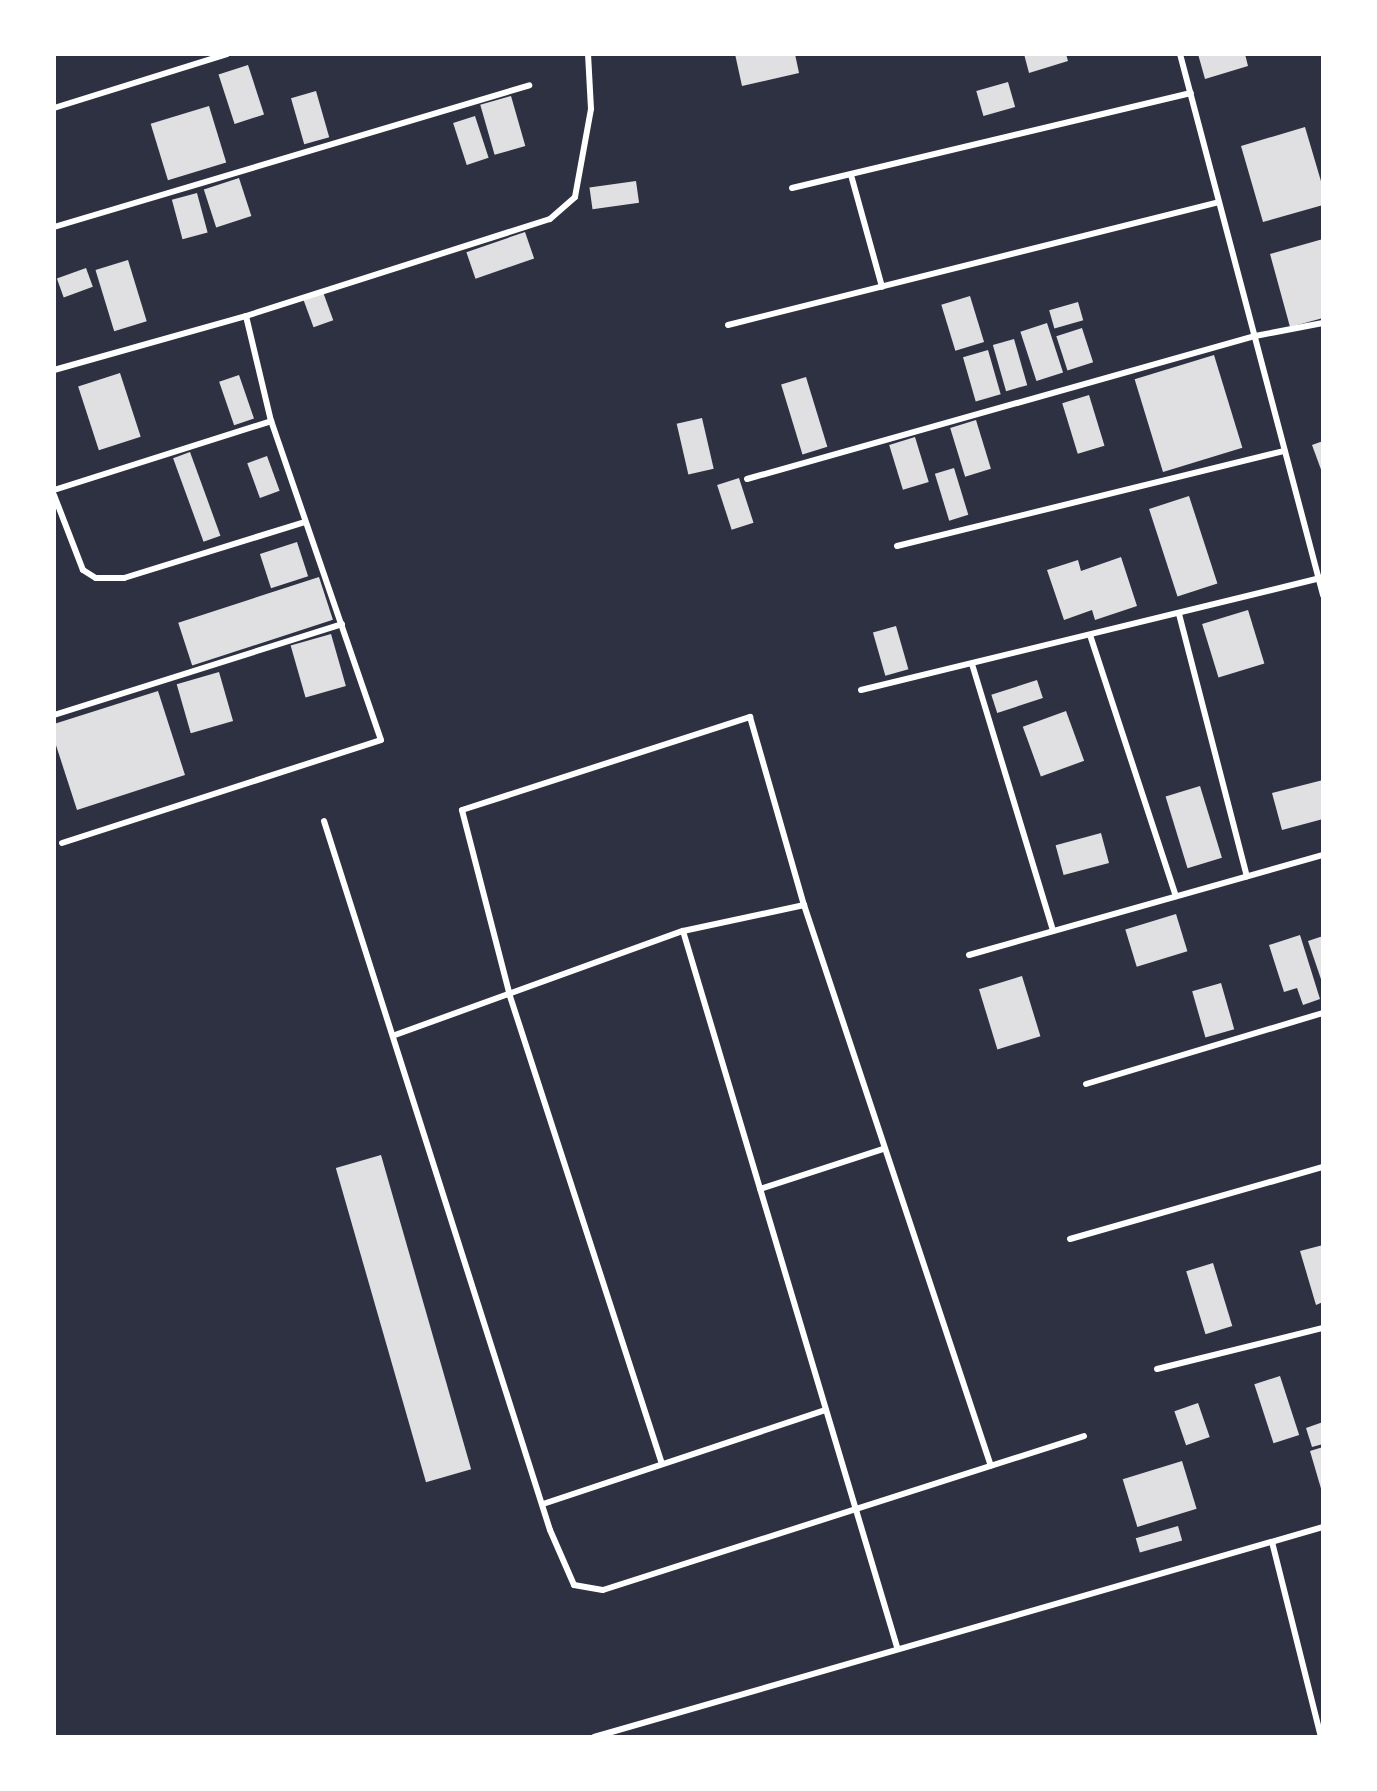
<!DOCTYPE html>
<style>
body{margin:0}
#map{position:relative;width:1377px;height:1791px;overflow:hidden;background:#2d3142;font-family:"Alegreya Sans",sans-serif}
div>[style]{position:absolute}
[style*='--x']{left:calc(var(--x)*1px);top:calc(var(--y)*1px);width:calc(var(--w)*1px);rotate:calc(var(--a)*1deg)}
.building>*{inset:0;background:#e0e0e3;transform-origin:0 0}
.minor>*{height:6px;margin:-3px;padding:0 3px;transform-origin:3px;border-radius:3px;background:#fff}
span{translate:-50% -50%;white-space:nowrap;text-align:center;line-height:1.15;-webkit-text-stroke:5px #fff;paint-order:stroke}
.frame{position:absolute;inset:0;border:56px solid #fff;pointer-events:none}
</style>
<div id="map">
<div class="building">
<i style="clip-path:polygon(735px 54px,795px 54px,799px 73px,742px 86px)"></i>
<i style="clip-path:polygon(1024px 54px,1066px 54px,1068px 61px,1029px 73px)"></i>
<i style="clip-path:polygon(1198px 54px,1245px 54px,1248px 66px,1205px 79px)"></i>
<i style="left:248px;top:65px;width:52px;height:31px;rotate:72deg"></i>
<i style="left:1008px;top:82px;width:26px;height:33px;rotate:74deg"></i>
<i style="left:316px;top:91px;width:48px;height:26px;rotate:74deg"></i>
<i style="left:511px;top:96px;width:52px;height:32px;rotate:74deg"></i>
<i style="left:209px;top:106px;width:59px;height:61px;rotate:73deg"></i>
<i style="left:475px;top:116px;width:44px;height:23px;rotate:72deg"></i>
<i style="clip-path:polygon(1305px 127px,1323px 188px,1323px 205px,1263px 222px,1241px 146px)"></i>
<i style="left:239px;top:178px;width:40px;height:37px;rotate:72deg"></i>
<i style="left:636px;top:181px;width:22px;height:47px;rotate:82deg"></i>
<i style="left:197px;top:193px;width:41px;height:26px;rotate:75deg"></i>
<i style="left:525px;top:232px;width:28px;height:62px;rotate:71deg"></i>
<i style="clip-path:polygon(1323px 239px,1323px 318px,1290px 327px,1270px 254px)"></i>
<i style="left:128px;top:260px;width:64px;height:34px;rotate:73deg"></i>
<i style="left:86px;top:268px;width:20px;height:31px;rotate:70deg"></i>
<i style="left:323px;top:292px;width:30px;height:21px;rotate:70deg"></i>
<i style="left:970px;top:296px;width:48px;height:30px;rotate:73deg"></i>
<i style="left:1078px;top:302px;width:19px;height:30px;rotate:74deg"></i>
<i style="left:1047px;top:323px;width:52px;height:28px;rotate:72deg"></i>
<i style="left:1082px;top:328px;width:36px;height:27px;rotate:72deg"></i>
<i style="left:1014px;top:339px;width:48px;height:22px;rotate:74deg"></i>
<i style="left:988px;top:350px;width:46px;height:26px;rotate:74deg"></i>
<i style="left:1214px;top:355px;width:97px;height:83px;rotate:73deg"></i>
<i style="left:120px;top:373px;width:67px;height:44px;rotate:72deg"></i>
<i style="left:239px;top:375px;width:46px;height:21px;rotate:71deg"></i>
<i style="left:806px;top:377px;width:73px;height:26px;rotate:73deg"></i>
<i style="left:1089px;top:395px;width:53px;height:28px;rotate:73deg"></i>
<i style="left:702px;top:418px;width:52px;height:26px;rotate:77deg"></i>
<i style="left:976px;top:420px;width:51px;height:27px;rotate:73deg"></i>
<i style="left:915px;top:437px;width:47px;height:27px;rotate:73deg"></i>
<i style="clip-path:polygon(1323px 441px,1323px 475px,1312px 445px)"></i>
<i style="left:190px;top:452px;width:89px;height:18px;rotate:70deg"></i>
<i style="left:267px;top:456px;width:37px;height:21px;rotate:70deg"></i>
<i style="left:954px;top:468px;width:49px;height:20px;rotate:73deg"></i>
<i style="left:739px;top:478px;width:47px;height:23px;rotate:72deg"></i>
<i style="left:1189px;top:496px;width:92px;height:42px;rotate:72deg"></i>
<i style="left:297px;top:542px;width:36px;height:39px;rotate:72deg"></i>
<i style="clip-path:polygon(1121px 557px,1137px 606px,1095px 620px,1092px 610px,1064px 620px,1047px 570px,1078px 560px,1081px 571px)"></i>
<i style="left:319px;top:577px;width:45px;height:148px;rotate:72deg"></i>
<i style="left:1248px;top:610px;width:56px;height:48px;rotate:73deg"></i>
<i style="left:896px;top:626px;width:45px;height:24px;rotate:74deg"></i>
<i style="left:331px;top:634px;width:54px;height:42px;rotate:74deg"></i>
<i style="left:219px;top:672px;width:51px;height:44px;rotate:74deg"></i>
<i style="left:1037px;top:680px;width:19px;height:48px;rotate:72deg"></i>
<i style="clip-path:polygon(158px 691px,185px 775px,77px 810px,54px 739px,54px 724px)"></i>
<i style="left:1066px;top:711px;width:53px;height:46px;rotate:70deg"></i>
<i style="clip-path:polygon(1323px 780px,1323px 819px,1282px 830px,1272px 793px)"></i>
<i style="left:1200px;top:786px;width:75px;height:36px;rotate:73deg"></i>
<i style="left:1101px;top:833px;width:31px;height:47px;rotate:75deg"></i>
<i style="left:1176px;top:914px;width:39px;height:53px;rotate:73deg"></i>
<i style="clip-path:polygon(1300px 935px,1320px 999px,1303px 1005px,1297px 988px,1284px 992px,1269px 945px)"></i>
<i style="clip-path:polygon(1323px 936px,1323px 985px,1308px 941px)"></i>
<i style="left:1022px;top:976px;width:63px;height:45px;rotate:73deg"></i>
<i style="left:1221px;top:983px;width:48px;height:30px;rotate:74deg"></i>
<i style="left:381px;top:1155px;width:327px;height:47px;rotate:74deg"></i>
<i style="clip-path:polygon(1323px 1245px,1323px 1302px,1316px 1305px,1300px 1251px)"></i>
<i style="left:1213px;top:1263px;width:66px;height:28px;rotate:73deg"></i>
<i style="left:1280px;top:1376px;width:62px;height:27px;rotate:72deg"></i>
<i style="left:1198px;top:1403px;width:36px;height:25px;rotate:71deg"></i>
<i style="clip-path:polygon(1323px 1422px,1323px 1444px,1312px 1447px,1306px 1428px)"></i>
<i style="clip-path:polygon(1323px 1447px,1323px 1492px,1322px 1492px,1310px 1451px)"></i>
<i style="left:1182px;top:1461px;width:50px;height:62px;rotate:73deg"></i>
<i style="left:1178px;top:1526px;width:15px;height:44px;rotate:74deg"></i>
</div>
<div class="minor">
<i style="--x:1180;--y:54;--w:560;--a:75.19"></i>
<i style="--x:54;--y:108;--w:181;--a:-17.3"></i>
<i style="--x:851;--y:175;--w:116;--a:74.5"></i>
<i style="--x:792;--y:188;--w:410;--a:-13.4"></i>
<i style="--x:54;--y:227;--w:496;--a:-16.6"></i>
<i style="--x:728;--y:325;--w:506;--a:-14.06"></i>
<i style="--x:54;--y:370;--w:199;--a:-15.7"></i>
<i style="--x:246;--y:316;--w:319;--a:-17.7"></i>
<i style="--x:550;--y:219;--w:33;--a:-41"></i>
<i style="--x:575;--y:197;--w:89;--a:-79.7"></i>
<i style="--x:591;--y:109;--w:55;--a:-93.1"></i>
<i style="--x:747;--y:479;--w:528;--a:-15.72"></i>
<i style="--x:1255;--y:336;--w:69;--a:-10.8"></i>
<i style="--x:54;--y:490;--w:228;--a:-17.6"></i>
<i style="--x:54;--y:495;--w:80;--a:68.9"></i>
<i style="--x:83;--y:570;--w:15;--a:32"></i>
<i style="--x:96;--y:578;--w:28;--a:0"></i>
<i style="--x:124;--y:578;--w:189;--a:-17.2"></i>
<i style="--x:897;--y:546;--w:399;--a:-13.8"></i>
<i style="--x:1179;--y:614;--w:271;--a:75.5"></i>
<i style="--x:1090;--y:635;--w:275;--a:71.8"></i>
<i style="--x:972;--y:664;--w:279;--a:73.1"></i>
<i style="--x:861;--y:690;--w:476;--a:-13.7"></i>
<i style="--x:54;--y:715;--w:302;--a:-17.5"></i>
<i style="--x:324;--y:821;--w:744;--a:72.32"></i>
<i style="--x:550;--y:1530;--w:60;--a:66.4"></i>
<i style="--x:574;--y:1585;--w:29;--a:10"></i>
<i style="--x:603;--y:1590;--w:505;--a:-17.75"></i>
<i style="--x:62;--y:843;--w:335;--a:-17.9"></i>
<i style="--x:381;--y:740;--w:337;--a:-109"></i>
<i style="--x:271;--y:421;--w:108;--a:-103.4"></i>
<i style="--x:683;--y:931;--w:747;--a:73.36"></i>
<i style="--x:969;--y:955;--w:368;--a:-15.8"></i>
<i style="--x:395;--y:1035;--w:306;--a:-19.9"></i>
<i style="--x:683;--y:931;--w:124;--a:-12.1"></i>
<i style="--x:1086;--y:1084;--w:247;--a:-16.7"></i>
<i style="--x:760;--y:1189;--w:129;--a:-18"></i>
<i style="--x:1070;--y:1239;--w:263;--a:-15.9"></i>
<i style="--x:1157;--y:1369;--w:171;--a:-13.9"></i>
<i style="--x:662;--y:1464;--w:492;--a:-108"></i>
<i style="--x:510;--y:996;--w:192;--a:-104.5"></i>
<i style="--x:462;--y:810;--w:303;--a:-17.9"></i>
<i style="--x:750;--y:717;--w:196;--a:74"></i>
<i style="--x:804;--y:905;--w:591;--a:71.57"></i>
<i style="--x:543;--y:1504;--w:298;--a:-18.4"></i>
<i style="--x:1272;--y:1542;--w:201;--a:75.9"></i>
<i style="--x:594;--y:1737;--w:759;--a:-16.07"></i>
</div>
<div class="frame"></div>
</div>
